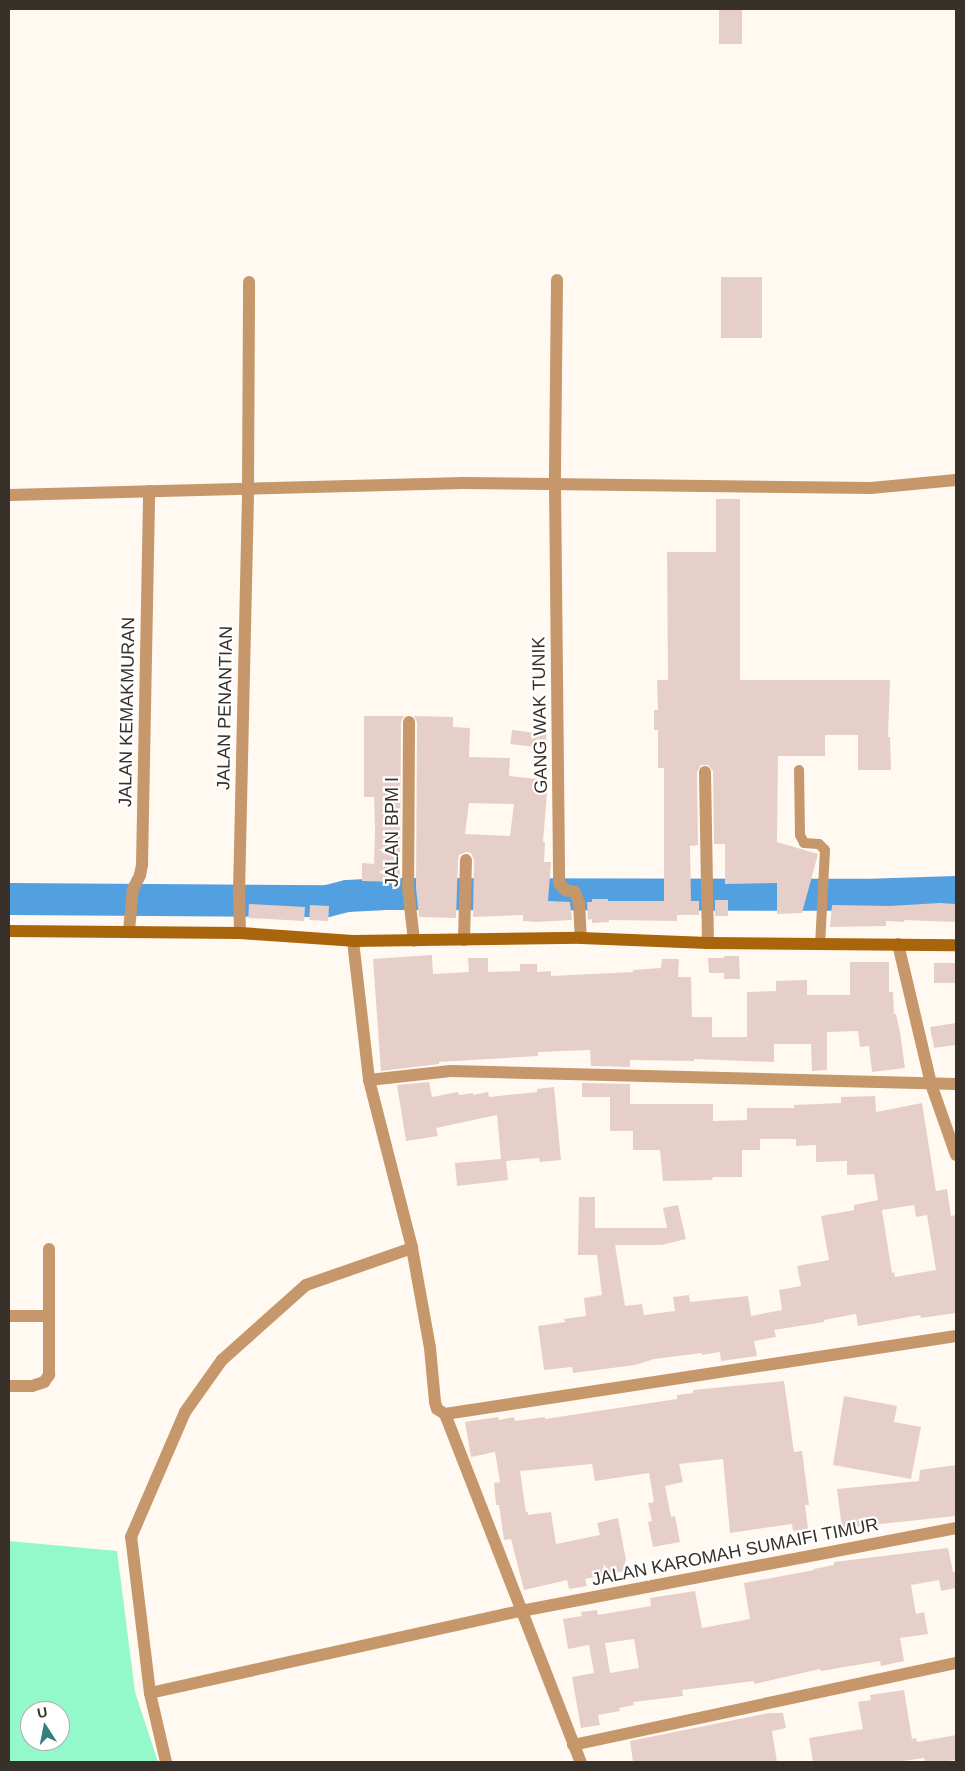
<!DOCTYPE html>
<style>
body{margin:0}
#map{position:relative;width:965px;height:1771px;overflow:hidden;background:#fff9f2;font-family:Helvetica,sans-serif}
div>[style]{position:absolute}
[style*='--x']{left:calc(var(--x)*1px);top:calc(var(--y)*1px);width:calc(var(--w)*1px);rotate:calc(var(--a)*1deg)}
.green>*{inset:0;background:#93f9cb}
.river>*{height:32px;margin:-16px;padding:0 16px;transform-origin:16px;border-radius:16px;background:#53a0e1}
.building>*{inset:0;background:#e7cfc9;transform-origin:0 0}
.lane>*{height:10px;margin:-5px;padding:0 5px;transform-origin:5px;border-radius:5px;background:#c5976a}
.street>*{height:12px;margin:-6px;padding:0 6px;transform-origin:6px;border-radius:6px;background:#c5976a}
.secondary>*{height:12px;margin:-6px;padding:0 6px;transform-origin:6px;border-radius:6px;background:#a8650b}
span{translate:-50% -50%;white-space:nowrap;text-align:center;line-height:1.15;-webkit-text-stroke:4.5px #fff;paint-order:stroke}
.street-label{font-size:18px;color:#37312a}
.frame{position:absolute;inset:0;border:10px solid #37312a;pointer-events:none}
.north{position:absolute;left:20px;top:1701px;width:50px;height:50px;box-sizing:border-box;background:#fff;border:1px solid #afadaa;border-radius:50%;rotate:349deg;font-size:14px;font-weight:700;line-height:20px;text-align:center;color:#37312a}
.north::after{content:'';display:block;margin:auto;width:18px;height:22px;background:#357e7d;clip-path:polygon(50% 0,100% 100%,50% 72%,0 100%)}
</style>
<div id="map">
<div class="green">
<i style="clip-path:polygon(evenodd,9px 1541px,117px 1551px,135px 1692px,158px 1762px,9px 1762px,9px 1541px,30px 1711px,60px 1711px,60px 1741px,30px 1741px,30px 1711px)"></i>
</div>
<div class="river">
<i style="--x:9;--y:899;--w:318;--a:0.4"></i>
<i style="--x:327;--y:901;--w:21;--a:-14"></i>
<i style="--x:347;--y:896;--w:35;--a:-3"></i>
<i style="--x:382;--y:894;--w:481;--a:0.1"></i>
<i style="--x:863;--y:895;--w:93;--a:-1.8"></i>
</div>
<div class="building">
<i style="left:719px;top:9px;width:23px;height:35px"></i>
<i style="left:721px;top:277px;width:41px;height:61px"></i>
<i style="clip-path:polygon(716px 499px,740px 499px,740px 680px,890px 680px,888px 737px,890px 737px,891px 770px,858px 770px,858px 735px,825px 735px,825px 756px,778px 756px,777px 842px,818px 854px,802px 913px,777px 914px,777px 883px,725px 884px,725px 844px,714px 844px,713px 771px,708px 765px,701px 765px,697px 772px,698px 845px,690px 846px,691px 901px,699px 901px,699px 915px,677px 915px,677px 921px,609px 920px,609px 922px,592px 923px,592px 919px,588px 920px,587px 902px,592px 902px,592px 899px,608px 899px,608px 901px,664px 901px,664px 768px,658px 768px,658px 730px,654px 730px,654px 710px,658px 710px,657px 680px,668px 680px,667px 552px,716px 552px)"></i>
<i style="clip-path:polygon(364px 716px,404px 716px,401px 722px,400px 882px,362px 881px,362px 863px,374px 864px,375px 828px,374px 797px,364px 797px)"></i>
<i style="clip-path:polygon(evenodd,414px 716px,453px 717px,453px 727px,470px 728px,469px 757px,510px 758px,509px 776px,548px 780px,543px 842px,545px 842px,544px 862px,551px 862px,548px 901px,570px 902px,572px 920px,536px 922px,523px 921px,523px 915px,473px 917px,474px 860px,471px 853px,466px 852px,459px 855px,458px 860px,456px 918px,419px 917px,416px 888px,417px 722px,414px 716px,469px 803px,514px 804px,510px 836px,465px 834px,469px 803px)"></i>
<i style="left:512px;top:730px;width:35px;height:14px;rotate:7deg"></i>
<i style="left:715px;top:900px;width:13px;height:16px"></i>
<i style="clip-path:polygon(940px 903px,956px 904px,956px 922px,904px 920px,904px 922px,886px 921px,886px 926px,830px 927px,832px 905px,890px 906px)"></i>
<i style="left:249px;top:904px;width:56px;height:14px;rotate:3deg"></i>
<i style="left:310px;top:905px;width:19px;height:15px;rotate:3deg"></i>
<i style="clip-path:polygon(432px 955px,433px 974px,469px 972px,468px 958px,488px 958px,488px 972px,520px 971px,520px 964px,537px 964px,537px 972px,551px 971px,551px 976px,633px 972px,633px 970px,661px 968px,662px 959px,679px 959px,678px 977px,691px 977px,692px 1017px,712px 1017px,712px 1037px,747px 1037px,747px 992px,776px 991px,776px 981px,807px 980px,807px 995px,850px 995px,850px 962px,889px 962px,889px 992px,893px 992px,894px 1014px,896px 1014px,900px 1032px,905px 1068px,872px 1072px,869px 1046px,860px 1047px,858px 1031px,827px 1032px,827px 1070px,812px 1071px,811px 1044px,774px 1044px,774px 1062px,694px 1059px,694px 1061px,630px 1060px,630px 1067px,591px 1066px,590px 1050px,538px 1052px,538px 1056px,439px 1062px,439px 1064px,381px 1071px,373px 959px)"></i>
<i style="clip-path:polygon(724px 956px,739px 956px,740px 979px,724px 979px,724px 973px,709px 973px,708px 958px,724px 958px)"></i>
<i style="left:956px;top:963px;width:20px;height:22px;rotate:90deg"></i>
<i style="clip-path:polygon(956px 1023px,956px 1045px,934px 1048px,930px 1027px)"></i>
<i style="clip-path:polygon(429px 1082px,432px 1097px,458px 1092px,459px 1095px,473px 1093px,473px 1095px,488px 1092px,489px 1097px,537px 1092px,537px 1089px,554px 1087px,561px 1160px,540px 1162px,539px 1158px,506px 1161px,508px 1180px,457px 1186px,455px 1163px,501px 1159px,497px 1115px,436px 1128px,438px 1136px,406px 1141px,397px 1085px)"></i>
<i style="clip-path:polygon(evenodd,582px 1083px,630px 1084px,630px 1104px,713px 1104px,713px 1121px,747px 1120px,747px 1108px,794px 1108px,794px 1105px,841px 1103px,841px 1097px,875px 1096px,876px 1112px,922px 1103px,936px 1191px,947px 1189px,951px 1216px,956px 1215px,956px 1313px,921px 1318px,920px 1315px,858px 1326px,856px 1314px,824px 1320px,824px 1322px,774px 1330px,776px 1337px,754px 1341px,757px 1356px,721px 1361px,720px 1352px,702px 1355px,702px 1353px,654px 1359px,635px 1365px,573px 1373px,572px 1367px,544px 1370px,538px 1326px,565px 1322px,564px 1319px,586px 1316px,584px 1298px,602px 1295px,597px 1255px,578px 1255px,579px 1197px,595px 1197px,595px 1228px,667px 1228px,663px 1208px,678px 1205px,686px 1239px,662px 1245px,615px 1245px,625px 1306px,642px 1304px,644px 1315px,675px 1311px,673px 1297px,689px 1295px,690px 1302px,748px 1296px,751px 1316px,782px 1310px,779px 1290px,801px 1286px,797px 1266px,829px 1260px,821px 1216px,854px 1210px,854px 1205px,878px 1200px,874px 1174px,847px 1175px,847px 1161px,816px 1162px,816px 1145px,796px 1146px,796px 1139px,760px 1139px,760px 1150px,742px 1150px,742px 1177px,713px 1177px,712px 1180px,663px 1181px,660px 1150px,633px 1150px,633px 1131px,610px 1131px,610px 1097px,582px 1097px,582px 1083px,914px 1205px,916px 1217px,927px 1215px,936px 1270px,895px 1277px,894px 1272px,892px 1273px,882px 1210px,914px 1205px)"></i>
<i style="clip-path:polygon(784px 1381px,794px 1452px,802px 1451px,809px 1505px,805px 1505px,808px 1529px,793px 1531px,792px 1524px,730px 1533px,723px 1459px,679px 1464px,683px 1482px,665px 1486px,671px 1517px,675px 1516px,680px 1542px,653px 1547px,648px 1522px,652px 1521px,648px 1503px,654px 1502px,649px 1473px,595px 1481px,592px 1464px,520px 1471px,526px 1512px,528px 1512px,528px 1515px,551px 1512px,556px 1544px,600px 1535px,597px 1523px,618px 1518px,628px 1570px,585px 1579px,587px 1586px,569px 1589px,567px 1580px,524px 1590px,511px 1539px,504px 1540px,499px 1505px,496px 1505px,494px 1483px,500px 1482px,495px 1452px,471px 1457px,465px 1422px,498px 1417px,499px 1420px,514px 1417px,515px 1421px,545px 1417px,545px 1419px,677px 1399px,677px 1395px,693px 1393px,693px 1390px)"></i>
<i style="clip-path:polygon(844px 1396px,897px 1406px,894px 1422px,921px 1427px,911px 1479px,833px 1465px)"></i>
<i style="clip-path:polygon(956px 1465px,956px 1516px,842px 1528px,837px 1489px,919px 1481px,920px 1470px)"></i>
<i style="clip-path:polygon(evenodd,948px 1548px,953px 1572px,956px 1572px,956px 1588px,941px 1591px,939px 1580px,911px 1585px,916px 1614px,924px 1612px,928px 1634px,900px 1638px,904px 1661px,881px 1666px,880px 1661px,821px 1671px,820px 1669px,754px 1684px,754px 1681px,682px 1690px,683px 1696px,633px 1702px,634px 1705px,619px 1708px,620px 1711px,598px 1715px,600px 1725px,581px 1728px,572px 1677px,594px 1673px,589px 1645px,568px 1649px,563px 1619px,582px 1616px,581px 1612px,597px 1610px,598px 1615px,651px 1606px,650px 1598px,695px 1591px,702px 1628px,750px 1619px,744px 1583px,814px 1570px,814px 1569px,834px 1565px,834px 1562px,948px 1548px,634px 1639px,639px 1668px,610px 1673px,605px 1643px,634px 1639px)"></i>
<i style="clip-path:polygon(904px 1690px,912px 1739px,916px 1738px,917px 1742px,956px 1735px,956px 1760px,941px 1762px,925px 1762px,924px 1758px,897px 1762px,813px 1762px,809px 1738px,863px 1729px,858px 1702px,871px 1700px,870px 1695px)"></i>
<i style="clip-path:polygon(769px 1713px,783px 1713px,786px 1728px,772px 1731px,777px 1762px,633px 1762px,630px 1741px)"></i>
</div>
<div class="lane">
<i style="--x:799;--y:770;--w:65;--a:89.1"></i>
<i style="--x:800;--y:835;--w:9;--a:63"></i>
<i style="--x:804;--y:843;--w:15;--a:4"></i>
<i style="--x:819;--y:844;--w:8;--a:45"></i>
<i style="--x:825;--y:850;--w:94;--a:93"></i>
</div>
<div class="street">
<i style="--x:557;--y:280;--w:205;--a:90.6"></i>
<i style="--x:555;--y:485;--w:398;--a:89.4"></i>
<i style="--x:559;--y:883;--w:9;--a:49"></i>
<i style="--x:565;--y:890;--w:10;--a:11"></i>
<i style="--x:575;--y:892;--w:12;--a:70"></i>
<i style="--x:579;--y:903;--w:35;--a:87"></i>
<i style="--x:9;--y:495;--w:455;--a:-1.5"></i>
<i style="--x:464;--y:483;--w:407;--a:0.7"></i>
<i style="--x:871;--y:488;--w:85;--a:-5.4"></i>
<i style="--x:409;--y:722;--w:166;--a:90.3"></i>
<i style="--x:408;--y:888;--w:53;--a:83.5"></i>
<i style="--x:705;--y:772;--w:171;--a:89"></i>
<i style="--x:129;--y:930;--w:41;--a:-84.4"></i>
<i style="--x:133;--y:889;--w:16;--a:-63"></i>
<i style="--x:140;--y:875;--w:10;--a:-79"></i>
<i style="--x:142;--y:865;--w:374;--a:-88.9"></i>
<i style="--x:240;--y:933;--w:40;--a:-91.4"></i>
<i style="--x:239;--y:893;--w:404;--a:-88.7"></i>
<i style="--x:248;--y:489;--w:207;--a:-89.7"></i>
<i style="--x:464;--y:940;--w:80;--a:-88.6"></i>
<i style="--x:353;--y:941;--w:140;--a:83.4"></i>
<i style="--x:369;--y:1080;--w:173;--a:75.6"></i>
<i style="--x:412;--y:1248;--w:102;--a:79.8"></i>
<i style="--x:430;--y:1348;--w:54;--a:84.7"></i>
<i style="--x:435;--y:1402;--w:7;--a:74"></i>
<i style="--x:437;--y:1409;--w:9;--a:32"></i>
<i style="--x:445;--y:1414;--w:374;--a:68.7"></i>
<i style="--x:898;--y:944;--w:144;--a:76.7"></i>
<i style="--x:931;--y:1084;--w:75;--a:70.6"></i>
<i style="--x:369;--y:1080;--w:82;--a:-6.3"></i>
<i style="--x:451;--y:1071;--w:505;--a:1.47"></i>
<i style="--x:9;--y:1316;--w:40;--a:0"></i>
<i style="--x:9;--y:1386;--w:23;--a:0"></i>
<i style="--x:32;--y:1386;--w:13;--a:-18"></i>
<i style="--x:44;--y:1382;--w:9;--a:-54"></i>
<i style="--x:49;--y:1375;--w:126;--a:-90"></i>
<i style="--x:445;--y:1414;--w:517;--a:-8.68"></i>
<i style="--x:150;--y:1693;--w:380;--a:-12.5"></i>
<i style="--x:521;--y:1611;--w:443;--a:-10.8"></i>
<i style="--x:573;--y:1745;--w:392;--a:-12.1"></i>
<i style="--x:166;--y:1762;--w:71;--a:-103.1"></i>
<i style="--x:150;--y:1693;--w:157;--a:-96.9"></i>
<i style="--x:131;--y:1537;--w:136;--a:-66.6"></i>
<i style="--x:185;--y:1412;--w:64;--a:-54.6"></i>
<i style="--x:222;--y:1360;--w:113;--a:-41.8"></i>
<i style="--x:306;--y:1285;--w:112;--a:-19.2"></i>
</div>
<div class="secondary">
<i style="--x:9;--y:931;--w:231;--a:0.5"></i>
<i style="--x:240;--y:933;--w:113;--a:4"></i>
<i style="--x:353;--y:941;--w:228;--a:-0.8"></i>
<i style="--x:581;--y:938;--w:127;--a:2.3"></i>
<i style="--x:708;--y:943;--w:248;--a:0.5"></i>
</div>
<div class="street-label">
<span style="left:225px;top:708px;rotate:-89deg">JALAN PENANTIAN</span>
<span style="left:127px;top:712px;rotate:-89deg">JALAN KEMAKMURAN</span>
<span style="left:540px;top:715px;rotate:-91deg">GANG WAK TUNIK</span>
<span style="left:392px;top:832px;rotate:-90deg">JALAN BPM I</span>
<span style="left:735px;top:1552px;rotate:-11deg">JALAN KAROMAH SUMAIFI TIMUR</span>
</div>
<div class="frame"></div>
<div class="north">U</div>
</div>
